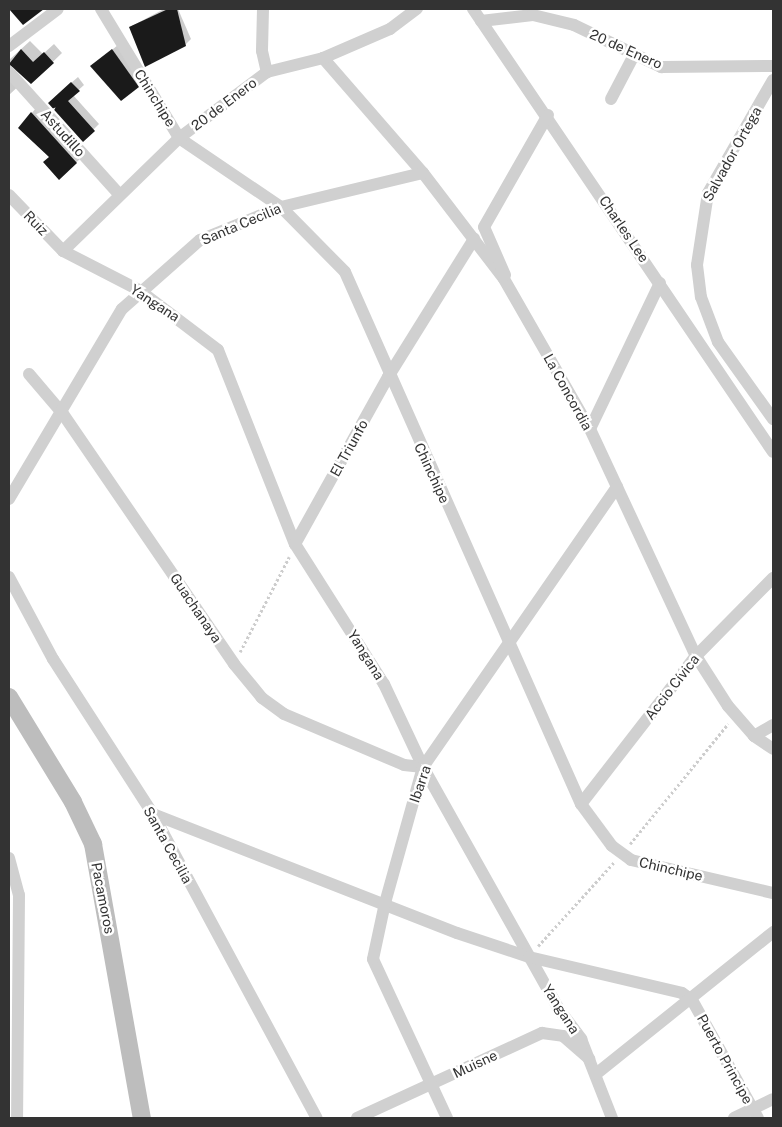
<!DOCTYPE html>
<meta charset="utf-8">
<style>
body{margin:0}
#map{position:relative;width:782px;height:1127px;overflow:hidden;background:#fff;font-family:"Public Sans",sans-serif}
div>[style]{position:absolute}
[style*='--x']{left:calc(var(--x)*1px);top:calc(var(--y)*1px);width:calc(var(--w)*1px);rotate:calc(var(--a)*1deg)}
.shadow>*{inset:0;background:#0003}
.building>*{inset:0;background:#1a1a1a}
.path>*{height:2.5px;margin-top:-1.25px;transform-origin:0;background:repeating-linear-gradient(90deg,#cdcdcd 0 2.5px,transparent 0 5px)}
.street>*{height:12px;margin:-6px;padding:0 6px;transform-origin:6px;border-radius:6px;background:#d0d0d0}
.secondary>*{height:18px;margin:-9px;padding:0 9px;transform-origin:9px;border-radius:9px;background:#bdbdbd}
span{translate:-50% -50%;white-space:nowrap;text-align:center;line-height:1.15;-webkit-text-stroke:5px #fff;paint-order:stroke}
.street-label{font-size:14px;color:#333}
.frame{position:absolute;inset:0;border:10px solid #333;pointer-events:none}
</style>
<div id="map">
<div class="shadow">
<i style="clip-path:polygon(164px 9px,178px 9px,191px 39px,185px 45px,130px 27px)"></i>
<i style="clip-path:polygon(30px 41px,43px 54px,54px 44px,62px 53px,31px 83px,10px 64px,23px 82px,9px 95px,9px 60px)"></i>
<i style="clip-path:polygon(118px 45px,144px 81px,138px 86px,92px 66px)"></i>
<i style="clip-path:polygon(78px 77px,84px 85px,73px 95px,99px 124px,83px 140px,55px 97px)"></i>
<i style="clip-path:polygon(37px 107px,82px 157px,60px 178px,51px 157px,19px 128px)"></i>
</div>
<div class="building">
<i style="clip-path:polygon(9px 9px,44px 9px,23px 25px)"></i>
<i style="clip-path:polygon(168px 9px,177px 9px,186px 46px,145px 67px,129px 27px)"></i>
<i style="clip-path:polygon(21px 49px,33px 62px,44px 52px,54px 63px,31px 84px,9px 64px)"></i>
<i style="clip-path:polygon(112px 49px,139px 87px,121px 101px,90px 66px)"></i>
<i style="clip-path:polygon(71px 82px,80px 91px,68px 101px,95px 131px,83px 142px,48px 103px)"></i>
<i style="clip-path:polygon(31px 112px,77px 163px,59px 180px,43px 162px,49px 157px,18px 128px)"></i>
</div>
<div class="path">
<i style="--x:240;--y:652;--w:107;--a:-62.7"></i>
<i style="--x:630;--y:844;--w:155;--a:-50.8"></i>
<i style="--x:538;--y:946;--w:115;--a:-47.8"></i>
</div>
<div class="street">
<i style="--x:101;--y:9;--w:151;--a:58.8"></i>
<i style="--x:179;--y:138;--w:123;--a:34.1"></i>
<i style="--x:281;--y:207;--w:91;--a:45.4"></i>
<i style="--x:345;--y:272;--w:582;--a:66.08"></i>
<i style="--x:581;--y:804;--w:52;--a:53.6"></i>
<i style="--x:612;--y:846;--w:24;--a:36"></i>
<i style="--x:631;--y:860;--w:146;--a:13.1"></i>
<i style="--x:263;--y:9;--w:42;--a:91.4"></i>
<i style="--x:262;--y:51;--w:22;--a:77"></i>
<i style="--x:473;--y:9;--w:535;--a:55.89"></i>
<i style="--x:481;--y:21;--w:52;--a:-6.6"></i>
<i style="--x:533;--y:15;--w:42;--a:13.7"></i>
<i style="--x:574;--y:25;--w:97;--a:25.8"></i>
<i style="--x:661;--y:67;--w:112;--a:-0.5"></i>
<i style="--x:9;--y:46;--w:61;--a:-37.1"></i>
<i style="--x:323;--y:58;--w:152;--a:49"></i>
<i style="--x:423;--y:173;--w:133;--a:52.6"></i>
<i style="--x:504;--y:279;--w:173;--a:60.2"></i>
<i style="--x:590;--y:429;--w:251;--a:65"></i>
<i style="--x:696;--y:656;--w:59;--a:57.4"></i>
<i style="--x:728;--y:706;--w:40;--a:49"></i>
<i style="--x:754;--y:736;--w:23;--a:34"></i>
<i style="--x:9;--y:72;--w:163;--a:48"></i>
<i style="--x:773;--y:80;--w:130;--a:119.9"></i>
<i style="--x:708;--y:193;--w:73;--a:98.7"></i>
<i style="--x:697;--y:265;--w:32;--a:83"></i>
<i style="--x:701;--y:297;--w:48;--a:69.3"></i>
<i style="--x:718;--y:342;--w:95;--a:54.5"></i>
<i style="--x:611;--y:99;--w:50;--a:-62.4"></i>
<i style="--x:9;--y:195;--w:78;--a:46"></i>
<i style="--x:63;--y:251;--w:85;--a:27.2"></i>
<i style="--x:139;--y:290;--w:99;--a:37.2"></i>
<i style="--x:218;--y:350;--w:209;--a:68.4"></i>
<i style="--x:295;--y:544;--w:166;--a:57.6"></i>
<i style="--x:384;--y:684;--w:92;--a:64.8"></i>
<i style="--x:423;--y:767;--w:276;--a:60.7"></i>
<i style="--x:558;--y:1008;--w:39;--a:53"></i>
<i style="--x:581;--y:1039;--w:85;--a:68.6"></i>
<i style="--x:63;--y:251;--w:162;--a:-44.2"></i>
<i style="--x:179;--y:138;--w:110;--a:-36.9"></i>
<i style="--x:267;--y:72;--w:58;--a:-14"></i>
<i style="--x:323;--y:58;--w:73;--a:-23.4"></i>
<i style="--x:390;--y:29;--w:34;--a:-37"></i>
<i style="--x:505;--y:275;--w:52;--a:-113.6"></i>
<i style="--x:484;--y:227;--w:129;--a:-60.3"></i>
<i style="--x:29;--y:374;--w:52;--a:49.6"></i>
<i style="--x:63;--y:414;--w:303;--a:55.6"></i>
<i style="--x:234;--y:664;--w:44;--a:50.5"></i>
<i style="--x:262;--y:698;--w:27;--a:36"></i>
<i style="--x:284;--y:714;--w:130;--a:23"></i>
<i style="--x:404;--y:765;--w:19;--a:6"></i>
<i style="--x:590;--y:429;--w:162;--a:-64.4"></i>
<i style="--x:9;--y:499;--w:221;--a:-59.3"></i>
<i style="--x:122;--y:309;--w:104;--a:-41.5"></i>
<i style="--x:200;--y:240;--w:87;--a:-22.2"></i>
<i style="--x:281;--y:207;--w:146;--a:-13.5"></i>
<i style="--x:295;--y:544;--w:191;--a:-60.9"></i>
<i style="--x:388;--y:377;--w:163;--a:-58.1"></i>
<i style="--x:9;--y:577;--w:93;--a:61.8"></i>
<i style="--x:53;--y:659;--w:184;--a:57.2"></i>
<i style="--x:153;--y:814;--w:345;--a:61.7"></i>
<i style="--x:754;--y:736;--w:22;--a:-30"></i>
<i style="--x:581;--y:804;--w:187;--a:-52.2"></i>
<i style="--x:696;--y:656;--w:110;--a:-45.4"></i>
<i style="--x:153;--y:814;--w:326;--a:21.4"></i>
<i style="--x:457;--y:933;--w:76;--a:18.4"></i>
<i style="--x:529;--y:957;--w:157;--a:13.2"></i>
<i style="--x:682;--y:993;--w:12;--a:35"></i>
<i style="--x:692;--y:1000;--w:135;--a:60.8"></i>
<i style="--x:9;--y:858;--w:38;--a:75"></i>
<i style="--x:19;--y:895;--w:223;--a:90.5"></i>
<i style="--x:596;--y:1074;--w:227;--a:-38.7"></i>
<i style="--x:357;--y:1118;--w:204;--a:-24.7"></i>
<i style="--x:542;--y:1033;--w:21;--a:8"></i>
<i style="--x:563;--y:1036;--w:35;--a:41"></i>
<i style="--x:447;--y:1118;--w:175;--a:-115"></i>
<i style="--x:373;--y:959;--w:57;--a:-77.9"></i>
<i style="--x:385;--y:903;--w:141;--a:-74.4"></i>
<i style="--x:423;--y:767;--w:341;--a:-55.3"></i>
<i style="--x:734;--y:1118;--w:43;--a:-26"></i>
</div>
<div class="secondary">
<i style="--x:9;--y:697;--w:123;--a:58.6"></i>
<i style="--x:73;--y:802;--w:47;--a:64.5"></i>
<i style="--x:93;--y:844;--w:278;--a:79.9"></i>
</div>
<div class="street-label">
<span style="left:626px;top:49px;rotate:24deg">20 de Enero</span>
<span style="left:155px;top:98px;rotate:58deg">Chinchipe</span>
<span style="left:224px;top:104px;rotate:-37deg">20 de Enero</span>
<span style="left:63px;top:133px;rotate:48deg">Astudillo</span>
<span style="left:732px;top:154px;rotate:-61deg">Salvador Ortega</span>
<span style="left:36px;top:223px;rotate:46deg">Ruiz</span>
<span style="left:241px;top:224px;rotate:-23deg">Santa Cecilia</span>
<span style="left:624px;top:229px;rotate:56deg">Charles Lee</span>
<span style="left:155px;top:303px;rotate:33deg">Yangana</span>
<span style="left:568px;top:392px;rotate:61deg">La Concordia</span>
<span style="left:349px;top:448px;rotate:-61deg">El Triunfo</span>
<span style="left:432px;top:473px;rotate:65deg">Chinchipe</span>
<span style="left:196px;top:608px;rotate:56deg">Guachanaya</span>
<span style="left:366px;top:655px;rotate:58deg">Yangana</span>
<span style="left:672px;top:687px;rotate:-52deg">Accio Cívica</span>
<span style="left:420px;top:784px;rotate:-71deg">Ibarra</span>
<span style="left:168px;top:845px;rotate:61deg">Santa Cecilia</span>
<span style="left:671px;top:869px;rotate:13deg">Chinchipe</span>
<span style="left:103px;top:898px;rotate:79deg">Pacamoros</span>
<span style="left:561px;top:1009px;rotate:57deg">Yangana</span>
<span style="left:725px;top:1059px;rotate:61deg">Puerto Principe</span>
<span style="left:475px;top:1064px;rotate:-25deg">Muisne</span>
</div>
<div class="frame"></div>
</div>
